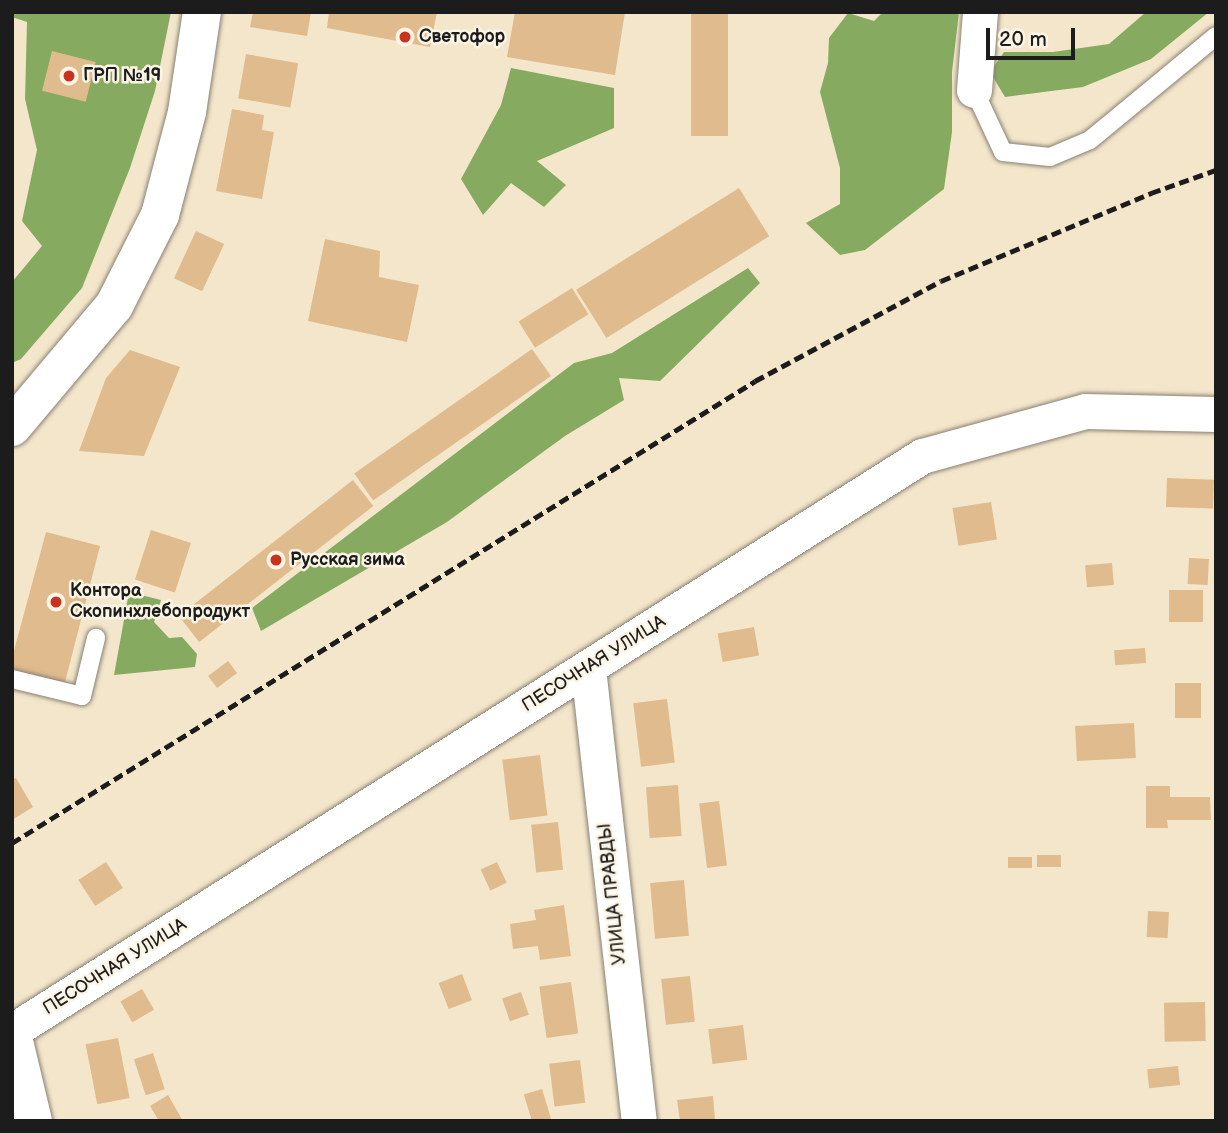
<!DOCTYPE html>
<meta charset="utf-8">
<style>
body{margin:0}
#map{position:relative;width:1228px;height:1133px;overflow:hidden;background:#f4e6cb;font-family:"Balsamiq Sans",sans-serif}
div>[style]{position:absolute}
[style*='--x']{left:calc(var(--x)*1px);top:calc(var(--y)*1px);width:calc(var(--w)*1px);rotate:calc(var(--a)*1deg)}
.forest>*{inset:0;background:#86aa60}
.building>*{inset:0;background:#dfbb8d;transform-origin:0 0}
.roads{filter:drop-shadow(0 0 2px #888174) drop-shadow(0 0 2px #888174)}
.service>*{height:18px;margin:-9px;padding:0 9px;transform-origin:9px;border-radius:9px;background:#fff}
.minor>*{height:35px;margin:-17.5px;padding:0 17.5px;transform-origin:17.5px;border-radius:17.5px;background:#fff}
.secondary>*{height:38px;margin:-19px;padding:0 19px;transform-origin:19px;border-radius:19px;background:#fff}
.rail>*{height:5px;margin-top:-2.5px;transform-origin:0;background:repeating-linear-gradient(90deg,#1c1c1c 0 10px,transparent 0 15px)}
.dots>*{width:19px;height:19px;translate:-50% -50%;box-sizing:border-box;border:4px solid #fcf5e5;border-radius:50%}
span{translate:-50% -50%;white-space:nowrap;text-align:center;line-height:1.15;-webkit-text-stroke:5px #fcf5e5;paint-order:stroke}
.poi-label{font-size:18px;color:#1c1c1c;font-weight:700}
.left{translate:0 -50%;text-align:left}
.street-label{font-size:18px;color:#1c1c1c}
.frame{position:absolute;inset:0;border:14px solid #1c1c1c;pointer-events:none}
.scale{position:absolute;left:986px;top:28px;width:89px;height:32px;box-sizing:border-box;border:4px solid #1c1c1c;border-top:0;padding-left:9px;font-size:21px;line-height:24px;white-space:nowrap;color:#1c1c1c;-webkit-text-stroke:5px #fcf5e5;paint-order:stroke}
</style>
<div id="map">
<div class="forest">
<i style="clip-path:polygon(12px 12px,171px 12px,155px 91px,130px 168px,82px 288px,21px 359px,12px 363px,12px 282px,42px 246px,22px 221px,37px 150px,25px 99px,27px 22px,12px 17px)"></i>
<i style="clip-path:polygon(883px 12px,959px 12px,952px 72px,952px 132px,944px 189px,865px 250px,840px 255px,806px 223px,840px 204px,840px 168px,820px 92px,828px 63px,829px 38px,848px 13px,874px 21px)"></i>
<i style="clip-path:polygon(1146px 12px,1209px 12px,1151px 59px,1083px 87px,1005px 97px,990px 72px,1004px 52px,1053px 52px,1109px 44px)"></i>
<i style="clip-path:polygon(511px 68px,614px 88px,614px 128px,537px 161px,566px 185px,544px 207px,511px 183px,483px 215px,461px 179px,501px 105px)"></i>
<i style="clip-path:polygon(748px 268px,760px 283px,660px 381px,619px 378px,624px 400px,565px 436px,447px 522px,261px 631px,252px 608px,574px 363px,612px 353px)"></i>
<i style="clip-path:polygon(129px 592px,161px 600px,154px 622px,169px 638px,182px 637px,197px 654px,195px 667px,114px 675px)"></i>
</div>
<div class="building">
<i style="clip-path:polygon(253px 12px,311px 12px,307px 36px,250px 27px)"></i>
<i style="clip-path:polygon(329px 12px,437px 12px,430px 47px,327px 28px)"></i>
<i style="clip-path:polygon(515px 12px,625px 12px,615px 75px,507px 57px)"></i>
<i style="left:691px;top:12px;width:37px;height:124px"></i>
<i style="left:52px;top:51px;width:45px;height:41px;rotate:14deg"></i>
<i style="left:246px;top:54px;width:53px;height:45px;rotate:10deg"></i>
<i style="clip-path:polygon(232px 109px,264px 115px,262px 130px,274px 132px,262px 199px,216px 191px)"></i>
<i style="left:739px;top:188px;width:57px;height:192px;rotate:58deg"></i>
<i style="left:196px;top:231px;width:31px;height:52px;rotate:25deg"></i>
<i style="clip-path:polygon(325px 239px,380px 251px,379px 277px,419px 285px,407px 342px,308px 321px)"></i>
<i style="left:572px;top:288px;width:31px;height:63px;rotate:58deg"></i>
<i style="left:532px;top:349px;width:33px;height:217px;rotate:55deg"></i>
<i style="clip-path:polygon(130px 350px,180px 367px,144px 456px,79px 451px,106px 378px)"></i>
<i style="left:1167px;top:478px;width:47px;height:29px;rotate:2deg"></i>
<i style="left:353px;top:480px;width:33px;height:221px;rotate:52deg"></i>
<i style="left:991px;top:502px;width:38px;height:39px;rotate:81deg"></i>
<i style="left:151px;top:530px;width:42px;height:52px;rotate:18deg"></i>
<i style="clip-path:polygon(46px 532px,100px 546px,64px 686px,12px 672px,12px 658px)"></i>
<i style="left:1189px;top:558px;width:20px;height:26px;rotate:3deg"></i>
<i style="left:1112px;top:563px;width:22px;height:27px;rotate:85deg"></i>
<i style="left:1169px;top:590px;width:34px;height:32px"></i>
<i style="left:754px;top:627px;width:29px;height:37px;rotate:80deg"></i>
<i style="left:1145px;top:648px;width:15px;height:31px;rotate:86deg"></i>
<i style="left:228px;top:661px;width:15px;height:25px;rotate:53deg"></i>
<i style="left:1175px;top:683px;width:26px;height:35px"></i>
<i style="left:667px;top:699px;width:64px;height:34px;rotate:83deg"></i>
<i style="left:1134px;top:723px;width:35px;height:59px;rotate:87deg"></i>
<i style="left:540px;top:755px;width:61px;height:38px;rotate:83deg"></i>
<i style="clip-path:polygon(16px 778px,33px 807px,12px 820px,12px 780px)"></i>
<i style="left:678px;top:785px;width:51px;height:32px;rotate:86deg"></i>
<i style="clip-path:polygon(1146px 786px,1170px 786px,1170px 797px,1210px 797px,1211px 820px,1167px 820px,1168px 828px,1146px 828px)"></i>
<i style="left:719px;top:801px;width:65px;height:20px;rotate:83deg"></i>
<i style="left:558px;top:822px;width:48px;height:27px;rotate:84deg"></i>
<i style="left:1037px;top:855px;width:24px;height:12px"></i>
<i style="left:1008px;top:857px;width:24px;height:11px"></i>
<i style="left:106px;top:862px;width:31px;height:33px;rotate:57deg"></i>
<i style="left:497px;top:862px;width:23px;height:18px;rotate:65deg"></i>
<i style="left:684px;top:880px;width:56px;height:34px;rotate:85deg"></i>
<i style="clip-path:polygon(564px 905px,571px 956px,540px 960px,538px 946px,513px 949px,510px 924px,536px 920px,534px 910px)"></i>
<i style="left:1148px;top:911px;width:21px;height:26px;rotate:3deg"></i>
<i style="left:462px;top:974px;width:28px;height:25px;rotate:69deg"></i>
<i style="left:690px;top:976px;width:46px;height:29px;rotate:84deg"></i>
<i style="left:571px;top:982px;width:52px;height:32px;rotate:82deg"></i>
<i style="left:142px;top:989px;width:24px;height:25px;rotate:60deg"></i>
<i style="left:521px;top:992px;width:24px;height:20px;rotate:71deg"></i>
<i style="left:1205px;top:1002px;width:39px;height:41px;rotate:89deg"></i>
<i style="left:743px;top:1025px;width:35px;height:35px;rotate:83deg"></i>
<i style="left:118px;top:1038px;width:61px;height:33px;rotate:79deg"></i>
<i style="left:153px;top:1053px;width:38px;height:20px;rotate:72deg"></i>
<i style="left:580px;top:1060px;width:43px;height:31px;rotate:83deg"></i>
<i style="left:1178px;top:1066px;width:19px;height:31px;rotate:84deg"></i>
<i style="left:542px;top:1089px;width:31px;height:19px;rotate:73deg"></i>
<i style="clip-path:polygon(168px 1095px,183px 1121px,159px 1121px,150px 1106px)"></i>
<i style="clip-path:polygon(713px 1096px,715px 1120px,680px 1121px,677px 1100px)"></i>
</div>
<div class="roads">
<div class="service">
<i style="--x:974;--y:90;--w:68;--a:64.9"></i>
<i style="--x:1003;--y:152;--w:47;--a:6.1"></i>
<i style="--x:1050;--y:157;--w:43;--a:-23"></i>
<i style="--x:1090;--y:140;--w:163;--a:-39.5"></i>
<i style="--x:12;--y:679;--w:72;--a:13.7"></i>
<i style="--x:82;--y:696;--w:60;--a:-76.4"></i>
</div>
<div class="minor">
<i style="--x:974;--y:90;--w:78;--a:-85.6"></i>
<i style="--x:588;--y:668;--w:456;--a:83.6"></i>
<i style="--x:12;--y:1031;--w:1076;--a:-32.29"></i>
<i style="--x:922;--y:456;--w:169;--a:-15.4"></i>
<i style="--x:1085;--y:411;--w:131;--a:1.3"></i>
</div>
<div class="secondary">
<i style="--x:12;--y:427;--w:158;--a:-49.9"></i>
<i style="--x:114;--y:306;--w:102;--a:-63.2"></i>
<i style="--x:160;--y:215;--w:106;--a:-75.3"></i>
<i style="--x:187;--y:112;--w:101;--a:-81.5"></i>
<i style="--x:12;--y:1033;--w:90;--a:76.6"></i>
</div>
</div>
<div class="rail">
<i style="--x:12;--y:843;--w:875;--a:-31.87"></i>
<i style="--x:755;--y:381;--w:211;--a:-28.3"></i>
<i style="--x:941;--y:281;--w:228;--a:-22.7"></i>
<i style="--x:1151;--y:193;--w:69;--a:-19.5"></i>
</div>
<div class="dots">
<i style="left:405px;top:37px;background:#c8321e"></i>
<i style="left:69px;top:76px;background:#c8321e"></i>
<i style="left:276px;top:560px;background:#c8321e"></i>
<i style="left:56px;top:602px;background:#c8321e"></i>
</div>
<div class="poi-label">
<span class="left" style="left:419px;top:37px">Светофор</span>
<span class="left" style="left:83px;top:76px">ГРП №19</span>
<span class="left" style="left:290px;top:560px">Русская зима</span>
<span class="left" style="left:70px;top:602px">Контора<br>Скопинхлебопродукт</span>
</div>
<div class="street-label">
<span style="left:594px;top:664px;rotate:-32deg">ПЕСОЧНАЯ УЛИЦА</span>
<span style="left:613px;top:894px;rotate:-96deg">УЛИЦА ПРАВДЫ</span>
<span style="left:115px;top:967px;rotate:-32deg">ПЕСОЧНАЯ УЛИЦА</span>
</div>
<div class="frame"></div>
<div class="scale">20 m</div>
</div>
